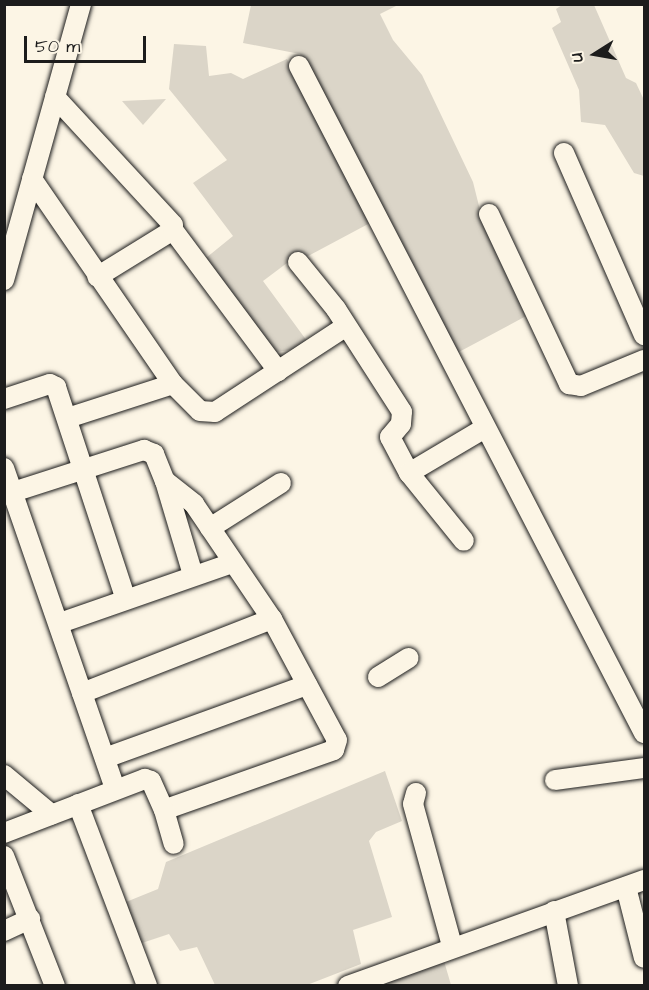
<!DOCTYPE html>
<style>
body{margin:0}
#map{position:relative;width:649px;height:990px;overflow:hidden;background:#fcf5e5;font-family:"Architects Daughter",sans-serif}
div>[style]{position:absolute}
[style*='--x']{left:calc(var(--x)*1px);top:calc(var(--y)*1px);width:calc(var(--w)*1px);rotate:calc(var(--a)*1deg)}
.green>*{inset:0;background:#dbd5c8}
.roads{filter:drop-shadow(0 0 2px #1c1c1c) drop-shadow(0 0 2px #1c1c1c)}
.minor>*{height:20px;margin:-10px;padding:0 10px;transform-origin:10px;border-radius:10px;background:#fcf5e5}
span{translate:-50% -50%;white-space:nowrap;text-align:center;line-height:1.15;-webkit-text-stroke:4.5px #fcf5e5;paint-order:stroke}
.frame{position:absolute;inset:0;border:6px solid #1c1c1c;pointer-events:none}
.north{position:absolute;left:565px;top:24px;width:60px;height:60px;-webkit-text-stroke:4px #fcf5e5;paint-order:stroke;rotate:259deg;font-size:16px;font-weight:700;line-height:24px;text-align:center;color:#1c1c1c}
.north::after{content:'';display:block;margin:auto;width:21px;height:27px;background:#1c1c1c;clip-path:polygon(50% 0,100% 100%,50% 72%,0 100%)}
.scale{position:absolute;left:24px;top:36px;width:122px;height:27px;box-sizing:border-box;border:3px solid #1c1c1c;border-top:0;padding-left:8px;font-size:18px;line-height:21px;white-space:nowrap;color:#1c1c1c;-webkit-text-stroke:4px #fcf5e5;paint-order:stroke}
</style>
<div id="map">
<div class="green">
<i style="clip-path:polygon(251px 5px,398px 5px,380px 14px,393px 40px,422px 75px,473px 182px,480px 210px,528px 315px,457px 353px,300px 54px,243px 43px)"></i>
<i style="clip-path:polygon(562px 5px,594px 5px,626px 78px,636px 83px,644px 100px,644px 176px,634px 173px,605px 125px,581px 122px,579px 90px,552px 28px,561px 22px,556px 9px)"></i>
<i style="clip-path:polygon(174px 44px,206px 46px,209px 76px,231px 73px,243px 79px,287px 59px,370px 223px,295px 263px,291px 260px,263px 281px,307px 341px,296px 349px,277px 352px,267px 345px,201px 262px,233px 236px,193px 183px,227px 160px,169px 89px)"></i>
<i style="clip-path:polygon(166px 99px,143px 125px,122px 101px)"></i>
<i style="clip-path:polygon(385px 771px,402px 821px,376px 832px,369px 841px,392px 917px,353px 930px,361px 964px,307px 985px,215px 985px,197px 947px,180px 951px,169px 934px,136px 945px,121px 904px,158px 889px,166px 862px)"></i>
<i style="clip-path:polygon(444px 961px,451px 985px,373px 986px)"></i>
</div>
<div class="roads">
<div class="minor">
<i style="--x:299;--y:66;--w:751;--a:62.65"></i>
<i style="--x:55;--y:97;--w:174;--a:47.3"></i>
<i style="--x:173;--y:225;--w:5;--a:90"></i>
<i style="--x:173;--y:230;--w:89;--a:148.3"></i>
<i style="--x:564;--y:153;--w:199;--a:66.3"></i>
<i style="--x:32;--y:179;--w:249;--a:55.5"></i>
<i style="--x:173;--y:384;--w:110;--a:162.1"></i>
<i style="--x:489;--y:214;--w:188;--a:64.8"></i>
<i style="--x:569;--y:384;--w:12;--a:9"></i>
<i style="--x:581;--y:386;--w:68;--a:-22.4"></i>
<i style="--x:173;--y:230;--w:176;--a:53.3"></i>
<i style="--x:298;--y:262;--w:60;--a:51"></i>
<i style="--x:336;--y:309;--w:122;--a:57.3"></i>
<i style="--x:402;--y:412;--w:12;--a:95"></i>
<i style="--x:401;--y:424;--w:17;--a:130"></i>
<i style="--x:390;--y:437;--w:41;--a:62.2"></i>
<i style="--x:409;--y:473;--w:88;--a:-30.6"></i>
<i style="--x:4;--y:280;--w:287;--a:-74.4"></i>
<i style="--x:173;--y:384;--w:38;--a:45"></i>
<i style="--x:200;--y:411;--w:15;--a:4"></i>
<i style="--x:215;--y:412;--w:155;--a:-33.2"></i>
<i style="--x:4;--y:399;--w:48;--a:-18.1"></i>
<i style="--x:50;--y:384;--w:7;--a:27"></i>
<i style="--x:56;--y:387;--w:221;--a:71.8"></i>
<i style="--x:4;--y:468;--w:339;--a:70.9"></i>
<i style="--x:409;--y:473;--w:87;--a:51"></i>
<i style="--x:165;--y:481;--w:98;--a:73.4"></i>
<i style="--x:13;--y:492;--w:138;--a:-17.8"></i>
<i style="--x:144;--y:450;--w:11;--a:22"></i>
<i style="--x:154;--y:454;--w:29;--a:68"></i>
<i style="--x:165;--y:481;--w:37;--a:38"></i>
<i style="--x:194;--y:504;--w:139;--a:55.9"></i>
<i style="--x:272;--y:619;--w:137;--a:61.8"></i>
<i style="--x:337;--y:740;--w:10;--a:107"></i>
<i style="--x:334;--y:750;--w:180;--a:160.6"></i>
<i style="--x:210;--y:528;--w:84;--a:-32.4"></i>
<i style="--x:60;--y:623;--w:182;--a:-19.2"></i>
<i style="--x:378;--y:677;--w:36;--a:-32"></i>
<i style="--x:82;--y:693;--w:204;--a:-21.3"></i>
<i style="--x:105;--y:758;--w:215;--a:-19.9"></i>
<i style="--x:4;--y:775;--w:62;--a:39.8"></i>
<i style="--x:555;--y:780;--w:90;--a:-7.7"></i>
<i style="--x:416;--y:793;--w:11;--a:105"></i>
<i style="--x:413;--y:804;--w:147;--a:74.6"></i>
<i style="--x:78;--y:804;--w:195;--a:69.2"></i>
<i style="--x:4;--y:833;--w:151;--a:-21"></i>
<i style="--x:145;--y:779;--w:6;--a:18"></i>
<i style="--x:151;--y:781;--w:32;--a:66"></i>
<i style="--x:164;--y:810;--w:35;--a:74"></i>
<i style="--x:4;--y:856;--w:140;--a:68.6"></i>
<i style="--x:626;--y:887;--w:73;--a:75.8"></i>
<i style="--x:554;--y:911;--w:76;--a:79.4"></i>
<i style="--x:4;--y:931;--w:29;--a:-25"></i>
<i style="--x:348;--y:986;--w:314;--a:-19.7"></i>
</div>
</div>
<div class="frame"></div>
<div class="north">U</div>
<div class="scale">50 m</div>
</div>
